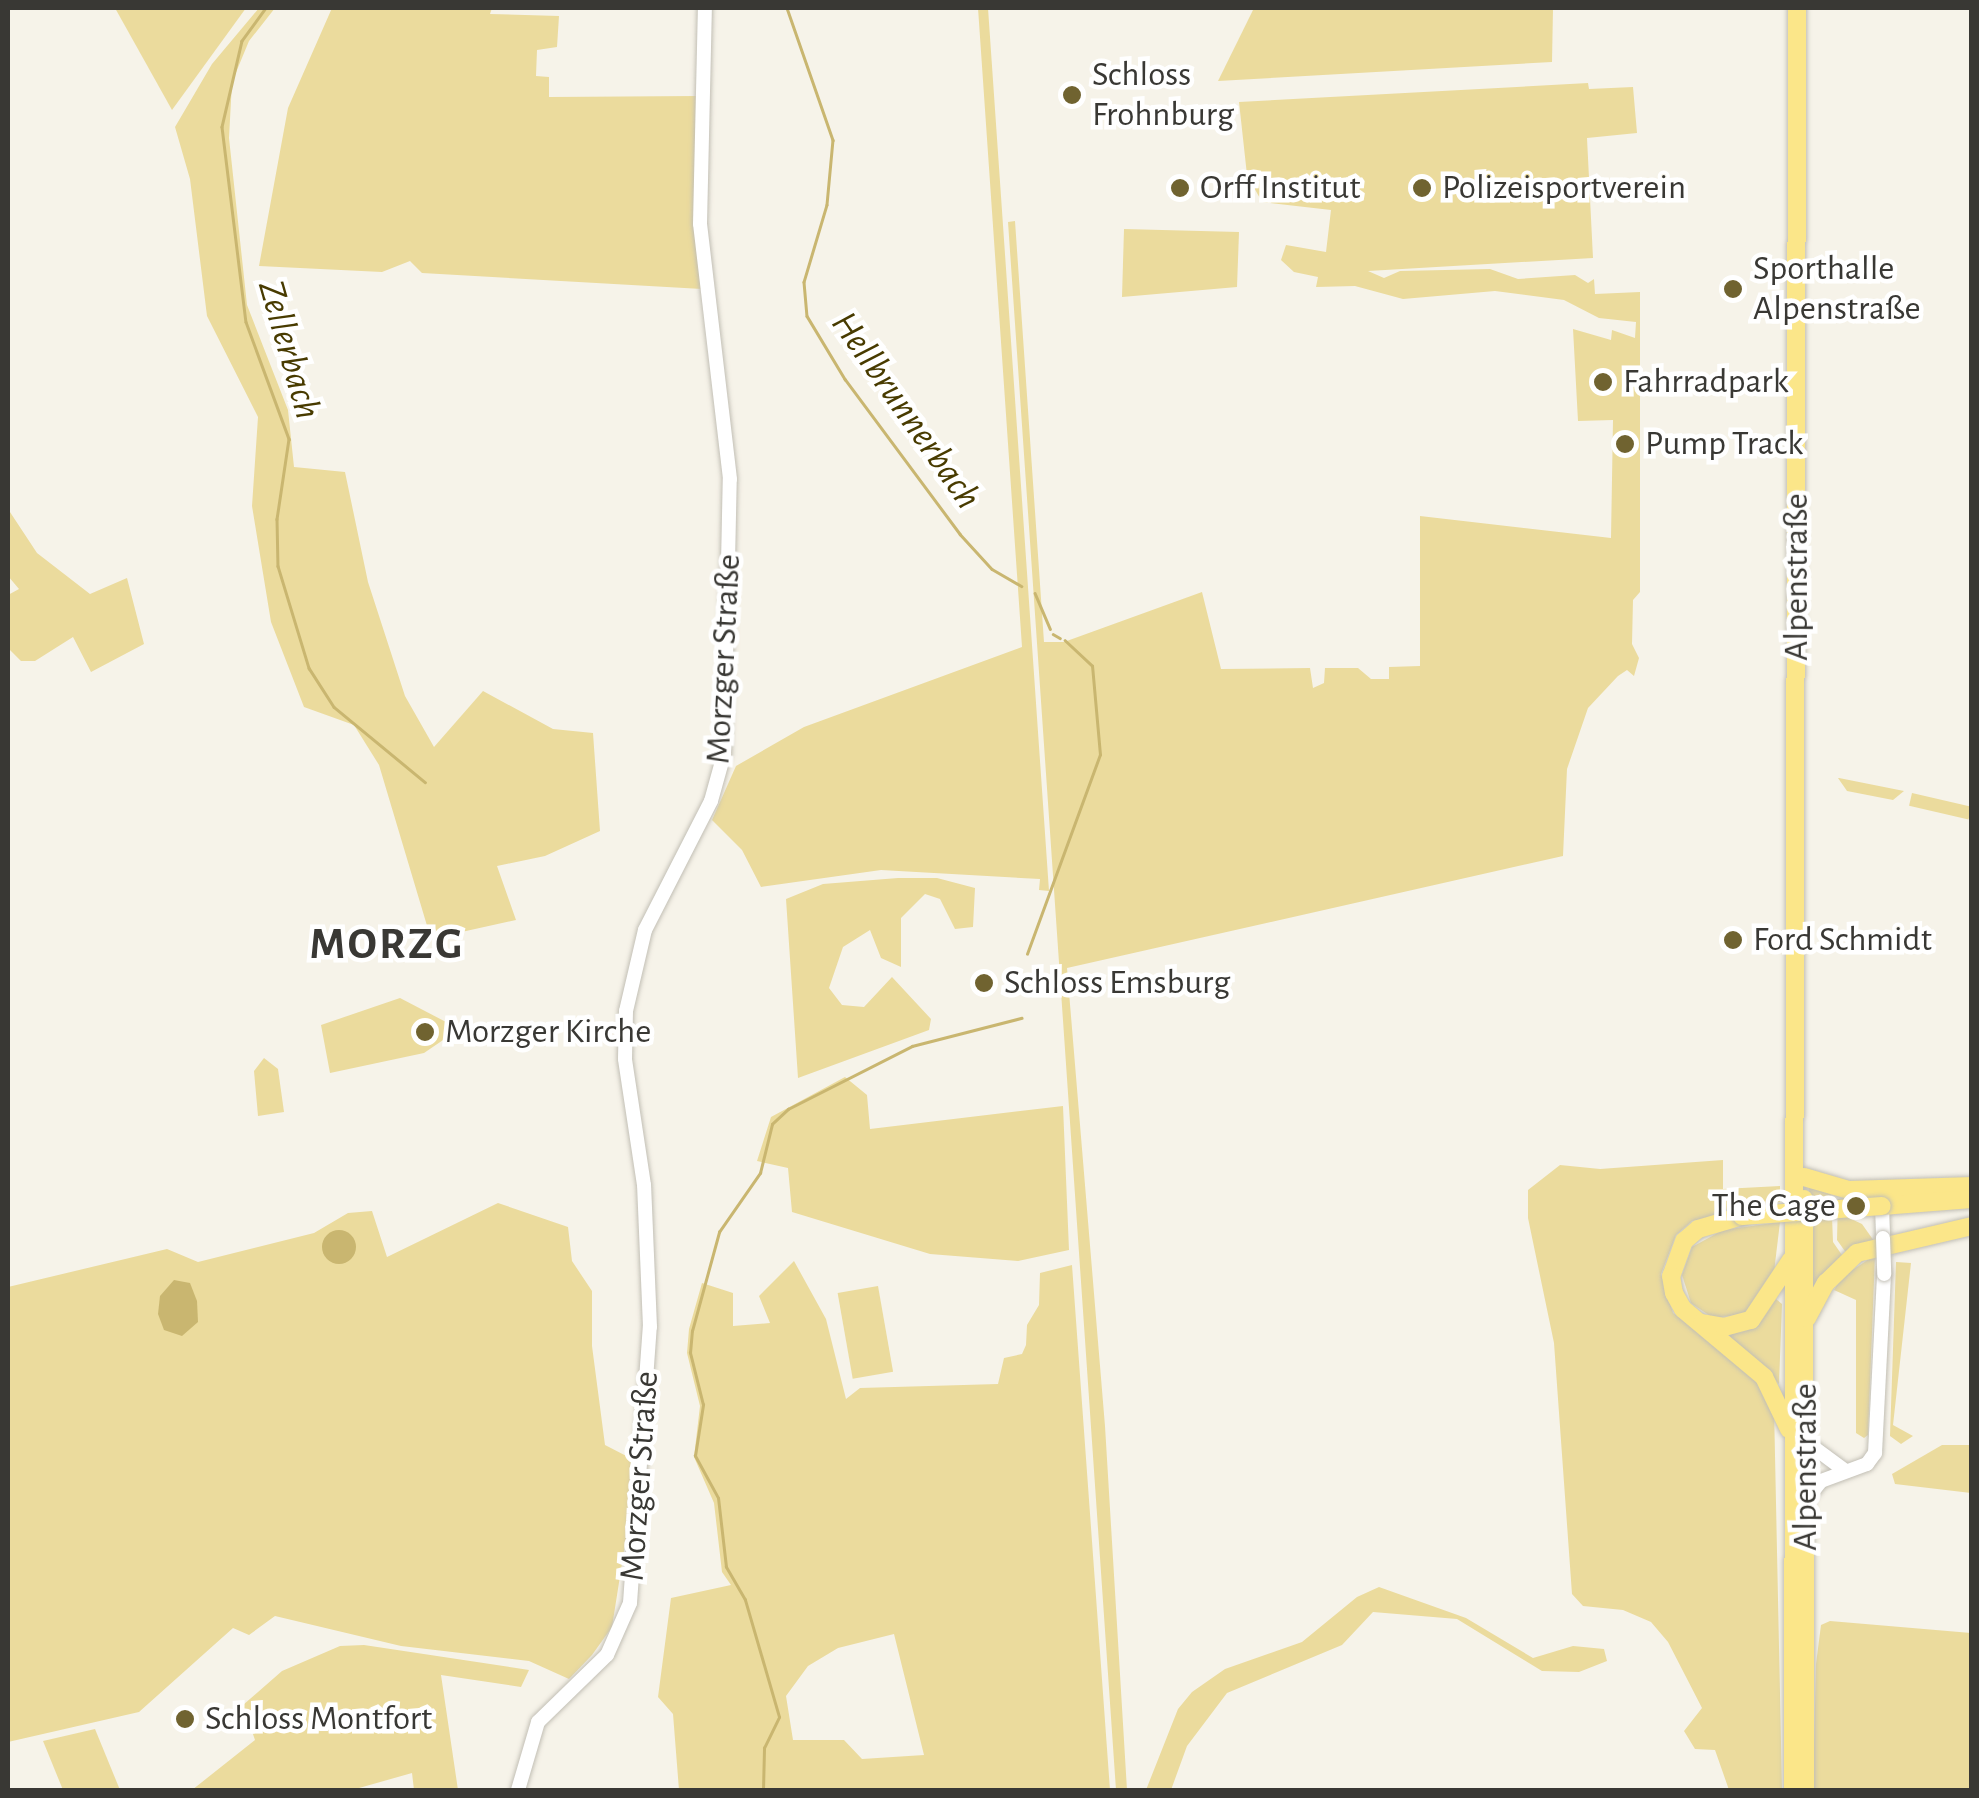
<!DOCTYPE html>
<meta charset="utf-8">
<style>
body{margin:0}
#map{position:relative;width:1979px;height:1798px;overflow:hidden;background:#f6f3e9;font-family:"Alegreya Sans",sans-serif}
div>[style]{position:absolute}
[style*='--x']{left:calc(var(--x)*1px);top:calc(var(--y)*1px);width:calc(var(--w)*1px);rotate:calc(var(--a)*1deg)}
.green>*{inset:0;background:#ebdb9d;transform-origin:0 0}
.water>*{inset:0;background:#c9b670}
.round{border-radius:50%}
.stream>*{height:2.5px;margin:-1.25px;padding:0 1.25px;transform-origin:1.25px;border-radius:1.25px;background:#c9b670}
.roads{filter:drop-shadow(0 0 2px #c2bfb5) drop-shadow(0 0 2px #c2bfb5)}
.minor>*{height:14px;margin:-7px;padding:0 7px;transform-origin:7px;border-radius:7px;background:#fff}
.major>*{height:18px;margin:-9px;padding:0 9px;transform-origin:9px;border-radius:9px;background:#fbe689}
.bridges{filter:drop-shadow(0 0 2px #c2bfb5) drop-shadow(0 0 2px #c2bfb5)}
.minor-bridge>*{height:14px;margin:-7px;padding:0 7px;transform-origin:7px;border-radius:7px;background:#fff}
.major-bridge>*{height:18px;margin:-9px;padding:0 9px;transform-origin:9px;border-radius:9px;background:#fbe689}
.dots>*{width:28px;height:28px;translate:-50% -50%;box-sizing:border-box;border:5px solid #fff;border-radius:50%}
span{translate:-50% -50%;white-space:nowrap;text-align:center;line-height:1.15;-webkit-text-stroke:9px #fff;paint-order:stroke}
.poi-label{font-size:35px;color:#393834}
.left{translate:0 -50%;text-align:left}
.right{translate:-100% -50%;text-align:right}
.street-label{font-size:35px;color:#393834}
.water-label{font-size:38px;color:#483b00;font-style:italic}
.district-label{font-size:45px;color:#393834;font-weight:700;letter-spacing:2.5px}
.frame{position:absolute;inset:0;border:10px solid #393834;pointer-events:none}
</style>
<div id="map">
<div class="green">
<i style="clip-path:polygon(115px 8px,246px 8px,172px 110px)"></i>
<i style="clip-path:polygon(259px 8px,275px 8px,249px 41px,232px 82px,229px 138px,247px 305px,288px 410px,294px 467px,345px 472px,368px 582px,405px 696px,434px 747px,483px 691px,553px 729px,593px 733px,600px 831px,545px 856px,497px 866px,516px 920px,439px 937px,435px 928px,428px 929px,379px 765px,354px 725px,304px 707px,271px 622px,252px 506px,258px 417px,207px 316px,190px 179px,175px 127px,212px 64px)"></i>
<i style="clip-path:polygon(332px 8px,492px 8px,490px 14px,559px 16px,557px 47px,537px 50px,536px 76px,549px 77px,549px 97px,697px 96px,694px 205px,702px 289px,422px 273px,410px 261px,382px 272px,259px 266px,288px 108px)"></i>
<i style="clip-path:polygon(978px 8px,988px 8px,1049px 891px,1039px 890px,1040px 879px,881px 870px,761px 887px,742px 850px,712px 820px,736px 766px,804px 727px,1022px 647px)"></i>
<i style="clip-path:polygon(1254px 8px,1553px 8px,1552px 62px,1218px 81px)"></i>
<i style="clip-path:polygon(1588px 83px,1589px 89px,1633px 87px,1637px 133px,1587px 138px,1593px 258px,1368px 271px,1384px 278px,1400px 271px,1490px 269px,1518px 279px,1575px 275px,1588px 283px,1594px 279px,1595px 294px,1640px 292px,1640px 592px,1633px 600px,1632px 644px,1639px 658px,1634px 676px,1627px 670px,1618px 676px,1588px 708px,1567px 769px,1563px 856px,1067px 968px,1105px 1426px,1127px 1790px,1116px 1790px,1008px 222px,1015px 221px,1044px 642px,1064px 642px,1202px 592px,1221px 669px,1310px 668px,1313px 688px,1324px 683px,1325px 668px,1358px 668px,1371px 679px,1389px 679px,1389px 667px,1420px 666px,1420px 516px,1611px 538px,1613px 420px,1578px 421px,1573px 329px,1611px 340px,1612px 330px,1635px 338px,1636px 322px,1599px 318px,1564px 300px,1495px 291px,1403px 299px,1355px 286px,1316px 287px,1318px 277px,1294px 272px,1281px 260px,1286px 245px,1326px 252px,1331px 210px,1262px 202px,1247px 175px,1239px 102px)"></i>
<i style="clip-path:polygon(1124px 229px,1239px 232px,1237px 287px,1122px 297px)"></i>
<i style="clip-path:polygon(8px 509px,37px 553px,90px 594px,127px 578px,144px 644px,91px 672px,73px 637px,35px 661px,21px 661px,8px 648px,8px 595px,19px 589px,8px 576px)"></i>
<i style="clip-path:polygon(1838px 778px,1839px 778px,1904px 791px,1893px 800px,1847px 791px)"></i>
<i style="left:1912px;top:793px;width:61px;height:13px;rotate:13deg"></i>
<i style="clip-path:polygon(898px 878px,937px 878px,975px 888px,973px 927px,955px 929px,940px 899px,925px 894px,901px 918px,901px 967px,881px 958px,870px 930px,843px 947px,829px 988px,842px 1005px,864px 1007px,892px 977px,931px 1019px,929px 1030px,798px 1078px,786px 899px,823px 884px)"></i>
<i style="clip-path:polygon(400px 998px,446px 1022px,449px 1036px,424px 1053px,330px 1073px,321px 1025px)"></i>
<i style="clip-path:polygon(264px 1058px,278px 1069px,284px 1112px,258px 1116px,254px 1071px)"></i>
<i style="clip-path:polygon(845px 1077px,867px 1095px,870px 1129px,1063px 1106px,1069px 1250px,1018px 1261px,930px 1254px,792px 1212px,788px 1168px,757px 1161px,771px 1117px)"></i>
<i style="clip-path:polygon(1723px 1160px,1723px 1189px,1780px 1186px,1780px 1202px,1692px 1221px,1676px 1235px,1661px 1274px,1673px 1313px,1747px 1367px,1774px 1407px,1782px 1790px,1729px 1790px,1715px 1750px,1695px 1749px,1684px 1731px,1702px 1708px,1668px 1642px,1651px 1622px,1623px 1610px,1583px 1606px,1572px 1594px,1554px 1343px,1528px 1218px,1528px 1190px,1560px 1165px,1600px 1169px)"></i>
<i style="clip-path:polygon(1809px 1188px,1831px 1191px,1833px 1242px,1844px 1258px,1812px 1297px)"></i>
<i style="clip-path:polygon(1873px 1196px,1874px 1214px,1847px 1217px,1862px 1224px,1874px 1241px,1847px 1254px,1837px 1240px,1838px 1199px)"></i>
<i style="clip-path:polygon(498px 1203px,568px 1227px,572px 1261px,592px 1291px,592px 1346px,605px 1445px,638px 1462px,612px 1627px,592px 1655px,569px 1679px,529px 1661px,401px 1646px,275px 1616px,249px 1635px,233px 1628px,139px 1712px,8px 1742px,8px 1287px,167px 1249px,198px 1262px,314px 1233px,348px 1213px,372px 1211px,387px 1257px)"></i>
<i style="clip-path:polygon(1780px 1222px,1774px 1272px,1745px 1314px,1713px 1318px,1691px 1303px,1682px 1275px,1692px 1247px,1723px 1230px)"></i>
<i style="clip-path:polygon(1875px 1255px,1868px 1435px,1864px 1438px,1856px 1433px,1856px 1300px,1834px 1290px,1842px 1277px)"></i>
<i style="clip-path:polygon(evenodd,794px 1261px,826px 1319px,846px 1399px,860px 1388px,998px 1384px,1004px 1358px,1022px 1354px,1026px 1345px,1027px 1325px,1039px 1305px,1040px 1273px,1072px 1265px,1110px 1790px,679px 1790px,673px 1714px,658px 1697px,671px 1598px,731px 1585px,722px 1572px,714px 1503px,694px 1457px,700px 1406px,687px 1353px,689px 1329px,702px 1283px,733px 1293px,733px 1326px,770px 1323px,759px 1296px,794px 1261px,894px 1634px,924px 1755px,862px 1759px,844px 1740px,793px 1740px,786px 1696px,808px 1666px,838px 1648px,894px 1634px)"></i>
<i style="clip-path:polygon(1896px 1262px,1911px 1263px,1893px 1425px,1913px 1436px,1901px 1444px,1890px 1436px)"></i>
<i style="left:878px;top:1286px;width:87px;height:41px;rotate:80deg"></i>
<i style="clip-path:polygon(1776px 1299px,1782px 1304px,1779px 1384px,1726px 1333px,1755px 1324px)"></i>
<i style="clip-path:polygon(1942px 1445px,1971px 1445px,1971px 1493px,1895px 1484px,1892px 1474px)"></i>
<i style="clip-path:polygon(1379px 1587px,1466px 1618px,1533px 1658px,1573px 1646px,1604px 1649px,1607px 1661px,1579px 1672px,1542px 1671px,1457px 1619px,1373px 1612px,1342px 1645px,1227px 1693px,1187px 1746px,1171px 1790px,1146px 1790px,1178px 1709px,1192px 1692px,1225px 1669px,1302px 1642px,1357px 1597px)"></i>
<i style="clip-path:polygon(1830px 1621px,1971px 1633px,1971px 1790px,1813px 1790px,1816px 1664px,1821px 1625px)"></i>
<i style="clip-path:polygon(364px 1645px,529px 1670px,521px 1687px,441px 1675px,458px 1790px,414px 1790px,412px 1773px,352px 1790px,192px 1790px,255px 1740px,243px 1705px,282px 1671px,340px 1646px)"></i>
<i style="clip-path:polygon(95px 1729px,120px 1790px,63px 1790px,43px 1741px)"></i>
</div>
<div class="water">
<i class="round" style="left:322px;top:1230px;width:34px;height:34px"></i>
<i style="clip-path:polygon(174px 1280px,190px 1283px,197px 1301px,198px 1322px,182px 1336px,164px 1330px,158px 1314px,160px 1296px)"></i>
</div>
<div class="stream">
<i style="--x:266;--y:8;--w:41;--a:126"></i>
<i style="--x:242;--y:41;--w:88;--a:103.1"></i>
<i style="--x:222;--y:127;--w:196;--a:83"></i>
<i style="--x:246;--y:322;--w:125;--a:69.8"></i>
<i style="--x:289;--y:439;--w:81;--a:98.5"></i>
<i style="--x:277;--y:519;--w:47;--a:88.8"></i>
<i style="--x:278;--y:566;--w:107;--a:73.1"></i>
<i style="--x:309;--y:668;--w:46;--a:57.3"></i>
<i style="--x:334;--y:707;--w:118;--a:39.5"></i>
<i style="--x:787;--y:8;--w:140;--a:70.8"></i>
<i style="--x:833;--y:140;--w:65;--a:95.3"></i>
<i style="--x:827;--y:205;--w:80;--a:106.6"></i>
<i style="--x:804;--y:282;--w:34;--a:85"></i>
<i style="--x:807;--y:316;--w:74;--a:58.9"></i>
<i style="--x:845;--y:379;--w:193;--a:53.4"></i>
<i style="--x:960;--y:534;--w:47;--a:47.6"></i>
<i style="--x:992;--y:569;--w:34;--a:30"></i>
<i style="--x:1035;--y:593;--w:39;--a:67"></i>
<i style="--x:1053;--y:634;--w:8;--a:30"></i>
<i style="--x:1027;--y:954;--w:212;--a:-69.9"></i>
<i style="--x:1100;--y:755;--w:89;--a:-95.1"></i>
<i style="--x:1092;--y:666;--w:37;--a:-137"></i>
<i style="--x:763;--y:1790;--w:42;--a:-88.6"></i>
<i style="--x:764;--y:1748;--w:34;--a:-64"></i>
<i style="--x:779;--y:1717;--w:122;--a:-106.2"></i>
<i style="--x:745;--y:1600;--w:38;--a:-120"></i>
<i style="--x:726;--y:1567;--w:69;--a:-96.6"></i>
<i style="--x:718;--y:1498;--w:48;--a:-118.7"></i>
<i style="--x:695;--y:1456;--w:52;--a:-81.1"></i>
<i style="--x:703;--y:1405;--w:54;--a:-104"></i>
<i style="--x:690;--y:1353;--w:22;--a:-85"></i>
<i style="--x:692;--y:1331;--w:103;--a:-74.7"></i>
<i style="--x:719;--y:1232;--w:72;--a:-55.2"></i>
<i style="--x:760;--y:1173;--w:50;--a:-76.2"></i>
<i style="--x:772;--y:1124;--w:22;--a:-43"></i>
<i style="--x:788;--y:1109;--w:139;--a:-26.9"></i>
<i style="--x:912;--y:1046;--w:113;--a:-14.4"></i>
</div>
<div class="roads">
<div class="minor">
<i style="--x:1882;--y:1206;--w:32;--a:88"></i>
<i style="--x:1805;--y:1441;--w:49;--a:36.6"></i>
<i style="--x:1806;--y:1500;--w:24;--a:-52"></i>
<i style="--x:1821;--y:1481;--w:49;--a:-20.3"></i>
<i style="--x:1867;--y:1464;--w:14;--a:-54"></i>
<i style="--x:1875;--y:1453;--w:179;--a:-87.1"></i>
<i style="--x:518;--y:1790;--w:71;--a:-73.6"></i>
<i style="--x:538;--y:1722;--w:96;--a:-44.2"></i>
<i style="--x:607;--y:1655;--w:57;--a:-66.1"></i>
<i style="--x:630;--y:1603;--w:277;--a:-85.9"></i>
<i style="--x:650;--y:1327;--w:142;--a:-92.4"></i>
<i style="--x:644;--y:1185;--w:127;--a:-98.6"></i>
<i style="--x:625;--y:1059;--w:48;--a:-88.8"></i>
<i style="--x:626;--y:1011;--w:83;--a:-76.8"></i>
<i style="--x:645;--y:930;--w:145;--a:-62.9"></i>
<i style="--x:711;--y:801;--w:49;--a:-74.5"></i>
<i style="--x:724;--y:754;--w:275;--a:-88.8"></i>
<i style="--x:730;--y:479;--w:257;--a:-96.7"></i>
<i style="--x:700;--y:224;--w:216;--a:-88.7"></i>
</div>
<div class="major">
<i style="--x:1804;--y:1177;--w:47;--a:16.1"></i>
<i style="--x:1849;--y:1190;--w:123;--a:-1.9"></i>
<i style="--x:1804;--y:1199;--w:591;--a:89.9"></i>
<i style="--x:1882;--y:1206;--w:90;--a:-4.4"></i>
<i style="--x:1742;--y:1216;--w:46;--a:163.5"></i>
<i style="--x:1698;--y:1229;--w:18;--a:139"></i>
<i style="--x:1684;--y:1241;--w:37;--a:110"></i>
<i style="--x:1671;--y:1276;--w:17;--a:80"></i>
<i style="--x:1674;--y:1293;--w:18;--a:61"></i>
<i style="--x:1683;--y:1309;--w:106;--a:40"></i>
<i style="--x:1764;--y:1377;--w:58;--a:64.3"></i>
<i style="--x:1807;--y:1318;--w:40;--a:-62"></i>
<i style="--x:1826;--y:1283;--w:43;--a:-44.1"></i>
<i style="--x:1857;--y:1253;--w:118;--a:-13.2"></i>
<i style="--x:1702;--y:1323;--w:22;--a:10"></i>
<i style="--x:1724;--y:1327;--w:28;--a:-15"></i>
<i style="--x:1751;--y:1320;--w:72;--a:-56.3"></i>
<i style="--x:1793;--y:1790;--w:1782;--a:-89.87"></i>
</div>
</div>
<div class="bridges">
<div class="minor-bridge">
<i style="--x:1883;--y:1238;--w:36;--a:88"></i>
</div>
<div class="major-bridge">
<i style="--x:1742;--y:1216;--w:140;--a:-4.1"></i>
</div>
</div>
<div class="dots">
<i style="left:1072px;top:95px;background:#706330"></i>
<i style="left:1180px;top:188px;background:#706330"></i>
<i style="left:1422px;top:188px;background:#706330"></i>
<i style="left:1733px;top:289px;background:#706330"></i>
<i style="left:1603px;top:382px;background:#706330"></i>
<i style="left:1625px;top:444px;background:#706330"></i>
<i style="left:1733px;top:940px;background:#706330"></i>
<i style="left:984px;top:983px;background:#706330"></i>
<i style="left:425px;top:1032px;background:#706330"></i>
<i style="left:1856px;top:1206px;background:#706330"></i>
<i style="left:185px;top:1719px;background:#706330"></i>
</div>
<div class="poi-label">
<span class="left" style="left:1092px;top:95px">Schloss<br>Frohnburg</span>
<span class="left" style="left:1200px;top:188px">Orff Institut</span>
<span class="left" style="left:1442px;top:188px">Polizeisportverein</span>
<span class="left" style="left:1753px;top:289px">Sporthalle<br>Alpenstraße</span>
<span class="left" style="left:1623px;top:382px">Fahrradpark</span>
<span class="left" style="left:1645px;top:444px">Pump Track</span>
<span class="left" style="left:1753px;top:940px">Ford Schmidt</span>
<span class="left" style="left:1004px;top:983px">Schloss Emsburg</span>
<span class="left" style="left:445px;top:1032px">Morzger Kirche</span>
<span class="right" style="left:1836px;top:1206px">The Cage</span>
<span class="left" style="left:205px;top:1719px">Schloss Montfort</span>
</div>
<div class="street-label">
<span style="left:1797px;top:577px;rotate:-90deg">Alpenstraße</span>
<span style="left:724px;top:659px;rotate:-87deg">Morzger Straße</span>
<span style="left:1806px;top:1467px;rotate:-90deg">Alpenstraße</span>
<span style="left:640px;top:1476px;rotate:-86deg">Morzger Straße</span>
</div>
<div class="water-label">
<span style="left:288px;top:350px;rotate:74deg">Zellerbach</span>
<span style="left:905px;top:411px;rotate:55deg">Hellbrunnerbach</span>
</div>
<div class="district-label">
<span style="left:387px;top:945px">MORZG</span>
</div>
<div class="frame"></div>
</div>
